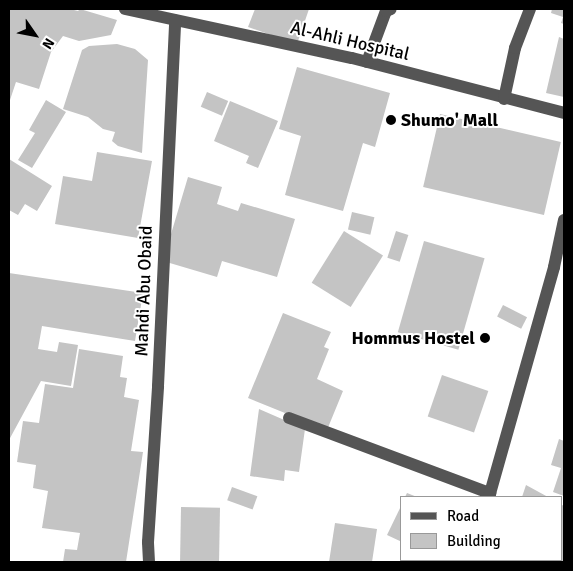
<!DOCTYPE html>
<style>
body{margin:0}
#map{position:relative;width:573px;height:571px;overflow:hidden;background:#fff;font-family:Signika,sans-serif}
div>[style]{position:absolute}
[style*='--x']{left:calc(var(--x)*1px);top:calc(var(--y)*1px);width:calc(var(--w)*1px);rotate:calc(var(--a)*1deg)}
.building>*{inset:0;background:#c4c4c4;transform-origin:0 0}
.minor>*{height:12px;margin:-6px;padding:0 6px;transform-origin:6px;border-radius:6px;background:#555}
.dots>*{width:14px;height:14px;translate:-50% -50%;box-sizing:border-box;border:2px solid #fff;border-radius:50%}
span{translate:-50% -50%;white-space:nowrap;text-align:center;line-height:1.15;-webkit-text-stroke:4px #fff;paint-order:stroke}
.street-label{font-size:18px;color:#000}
.poi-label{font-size:18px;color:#000;font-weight:700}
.left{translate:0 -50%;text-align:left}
.right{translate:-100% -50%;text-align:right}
.frame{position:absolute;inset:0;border:10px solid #000;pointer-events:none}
.legend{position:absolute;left:400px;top:496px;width:162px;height:65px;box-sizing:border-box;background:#fff;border:1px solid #999;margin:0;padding:6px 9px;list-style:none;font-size:15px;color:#000}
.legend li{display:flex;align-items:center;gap:10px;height:25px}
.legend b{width:25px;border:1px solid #999}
.north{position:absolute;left:10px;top:10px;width:50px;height:50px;-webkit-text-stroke:4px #fff;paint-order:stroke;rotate:123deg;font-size:14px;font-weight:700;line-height:20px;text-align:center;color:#000}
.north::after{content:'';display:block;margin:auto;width:18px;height:22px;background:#000;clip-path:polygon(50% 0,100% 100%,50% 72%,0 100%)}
</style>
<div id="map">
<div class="building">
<i style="clip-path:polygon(9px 9px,70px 9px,78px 11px,80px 9px,117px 20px,111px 35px,79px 41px,63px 36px,51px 52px,39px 89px,16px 82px,9px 103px)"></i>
<i style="clip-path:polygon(255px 9px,309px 9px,297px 44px,248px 27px)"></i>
<i style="clip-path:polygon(552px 9px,564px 9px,564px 24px,561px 23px,563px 17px,551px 13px)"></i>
<i style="clip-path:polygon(559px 37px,564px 39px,564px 97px,546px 93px)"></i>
<i style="clip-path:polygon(117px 44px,135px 49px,148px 60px,142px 153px,118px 146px,112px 141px,115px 132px,103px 129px,88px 117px,63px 109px,82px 50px,89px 46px)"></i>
<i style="clip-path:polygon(297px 67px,390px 93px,375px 147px,363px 143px,343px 211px,285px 195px,301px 136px,279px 129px)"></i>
<i style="left:207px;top:92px;width:23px;height:16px;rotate:23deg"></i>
<i style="clip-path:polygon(46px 100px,66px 112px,32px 168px,18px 160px,35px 133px,29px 130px)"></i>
<i style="clip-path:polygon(230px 101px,278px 121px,258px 168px,246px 163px,249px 156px,214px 141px)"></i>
<i style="left:440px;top:114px;width:124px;height:75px;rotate:13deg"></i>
<i style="clip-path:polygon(97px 152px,152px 161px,138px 238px,55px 224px,63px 176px,92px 181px)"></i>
<i style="clip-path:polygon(9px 159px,52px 186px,37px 211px,25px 204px,18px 215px,9px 210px)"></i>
<i style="clip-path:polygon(188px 177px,222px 187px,217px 204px,238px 211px,241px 203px,295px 219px,277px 277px,222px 261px,217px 277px,163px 261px)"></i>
<i style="left:352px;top:212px;width:23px;height:18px;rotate:13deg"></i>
<i style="left:344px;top:231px;width:46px;height:61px;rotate:32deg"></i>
<i style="left:396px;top:231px;width:13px;height:28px;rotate:18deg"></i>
<i style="left:424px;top:241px;width:63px;height:95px;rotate:16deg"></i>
<i style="clip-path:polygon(9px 273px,143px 293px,135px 341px,42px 326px,38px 349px,57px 352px,59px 342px,78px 345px,71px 386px,41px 381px,9px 440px)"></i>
<i style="left:503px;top:305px;width:27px;height:13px;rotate:27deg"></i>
<i style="clip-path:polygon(283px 313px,331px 332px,324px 347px,329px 349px,317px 379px,343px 391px,327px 430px,248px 398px)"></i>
<i style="clip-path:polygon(79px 349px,123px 356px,120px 377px,127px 378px,124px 397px,139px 400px,131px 451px,143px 452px,126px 562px,63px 562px,65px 549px,77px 550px,80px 533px,42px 528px,48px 491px,33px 488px,36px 465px,17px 462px,23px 421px,39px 423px,45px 384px,73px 388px)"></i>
<i style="left:442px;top:375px;width:49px;height:44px;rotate:19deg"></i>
<i style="clip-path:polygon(259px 409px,305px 429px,299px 472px,285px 470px,284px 481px,250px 476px)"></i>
<i style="clip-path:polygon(559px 439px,564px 441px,564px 496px,553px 492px,561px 468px,551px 465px)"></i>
<i style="clip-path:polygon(526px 485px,548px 497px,522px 497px)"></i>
<i style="left:232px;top:487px;width:27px;height:14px;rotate:20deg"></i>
<i style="clip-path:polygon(407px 493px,417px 497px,405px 497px)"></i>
<i style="clip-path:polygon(402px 504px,402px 542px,387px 535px)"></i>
<i style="clip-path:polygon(562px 505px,564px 506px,564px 562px,501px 562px,502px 560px,562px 560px)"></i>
<i style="left:181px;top:507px;width:39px;height:55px;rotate:1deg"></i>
<i style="clip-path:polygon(335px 523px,377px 529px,372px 562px,329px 562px)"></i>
<i style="clip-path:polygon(406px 560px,419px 560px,417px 562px)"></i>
</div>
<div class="minor">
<i style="--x:125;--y:9;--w:232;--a:12.2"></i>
<i style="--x:352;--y:58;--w:219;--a:14.5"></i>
<i style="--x:367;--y:62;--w:54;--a:-69.6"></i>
<i style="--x:386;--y:11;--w:5;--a:-22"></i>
<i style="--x:504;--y:99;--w:52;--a:-77.8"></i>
<i style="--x:515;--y:48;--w:42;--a:-69"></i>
<i style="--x:289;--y:418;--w:215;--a:20.5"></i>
<i style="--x:489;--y:497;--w:239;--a:-74.2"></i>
<i style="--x:554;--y:267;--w:48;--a:-78"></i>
<i style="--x:149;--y:562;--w:20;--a:-93"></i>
<i style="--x:148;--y:542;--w:156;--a:-86.3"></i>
<i style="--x:158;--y:386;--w:366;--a:-87.3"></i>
<i style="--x:471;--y:562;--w:2;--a:-63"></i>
</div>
<div class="dots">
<i style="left:391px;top:120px;background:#000"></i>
<i style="left:485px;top:338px;background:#000"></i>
</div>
<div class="street-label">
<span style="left:350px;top:41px;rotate:13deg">Al-Ahli Hospital</span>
<span style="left:144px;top:291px;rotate:-88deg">Mahdi Abu Obaid</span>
</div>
<div class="poi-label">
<span class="left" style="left:401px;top:120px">Shumo' Mall</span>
<span class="right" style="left:475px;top:338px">Hommus Hostel</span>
</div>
<div class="frame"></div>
<ul class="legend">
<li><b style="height:6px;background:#555"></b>Road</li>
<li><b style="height:14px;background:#c4c4c4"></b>Building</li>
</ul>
<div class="north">N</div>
</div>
